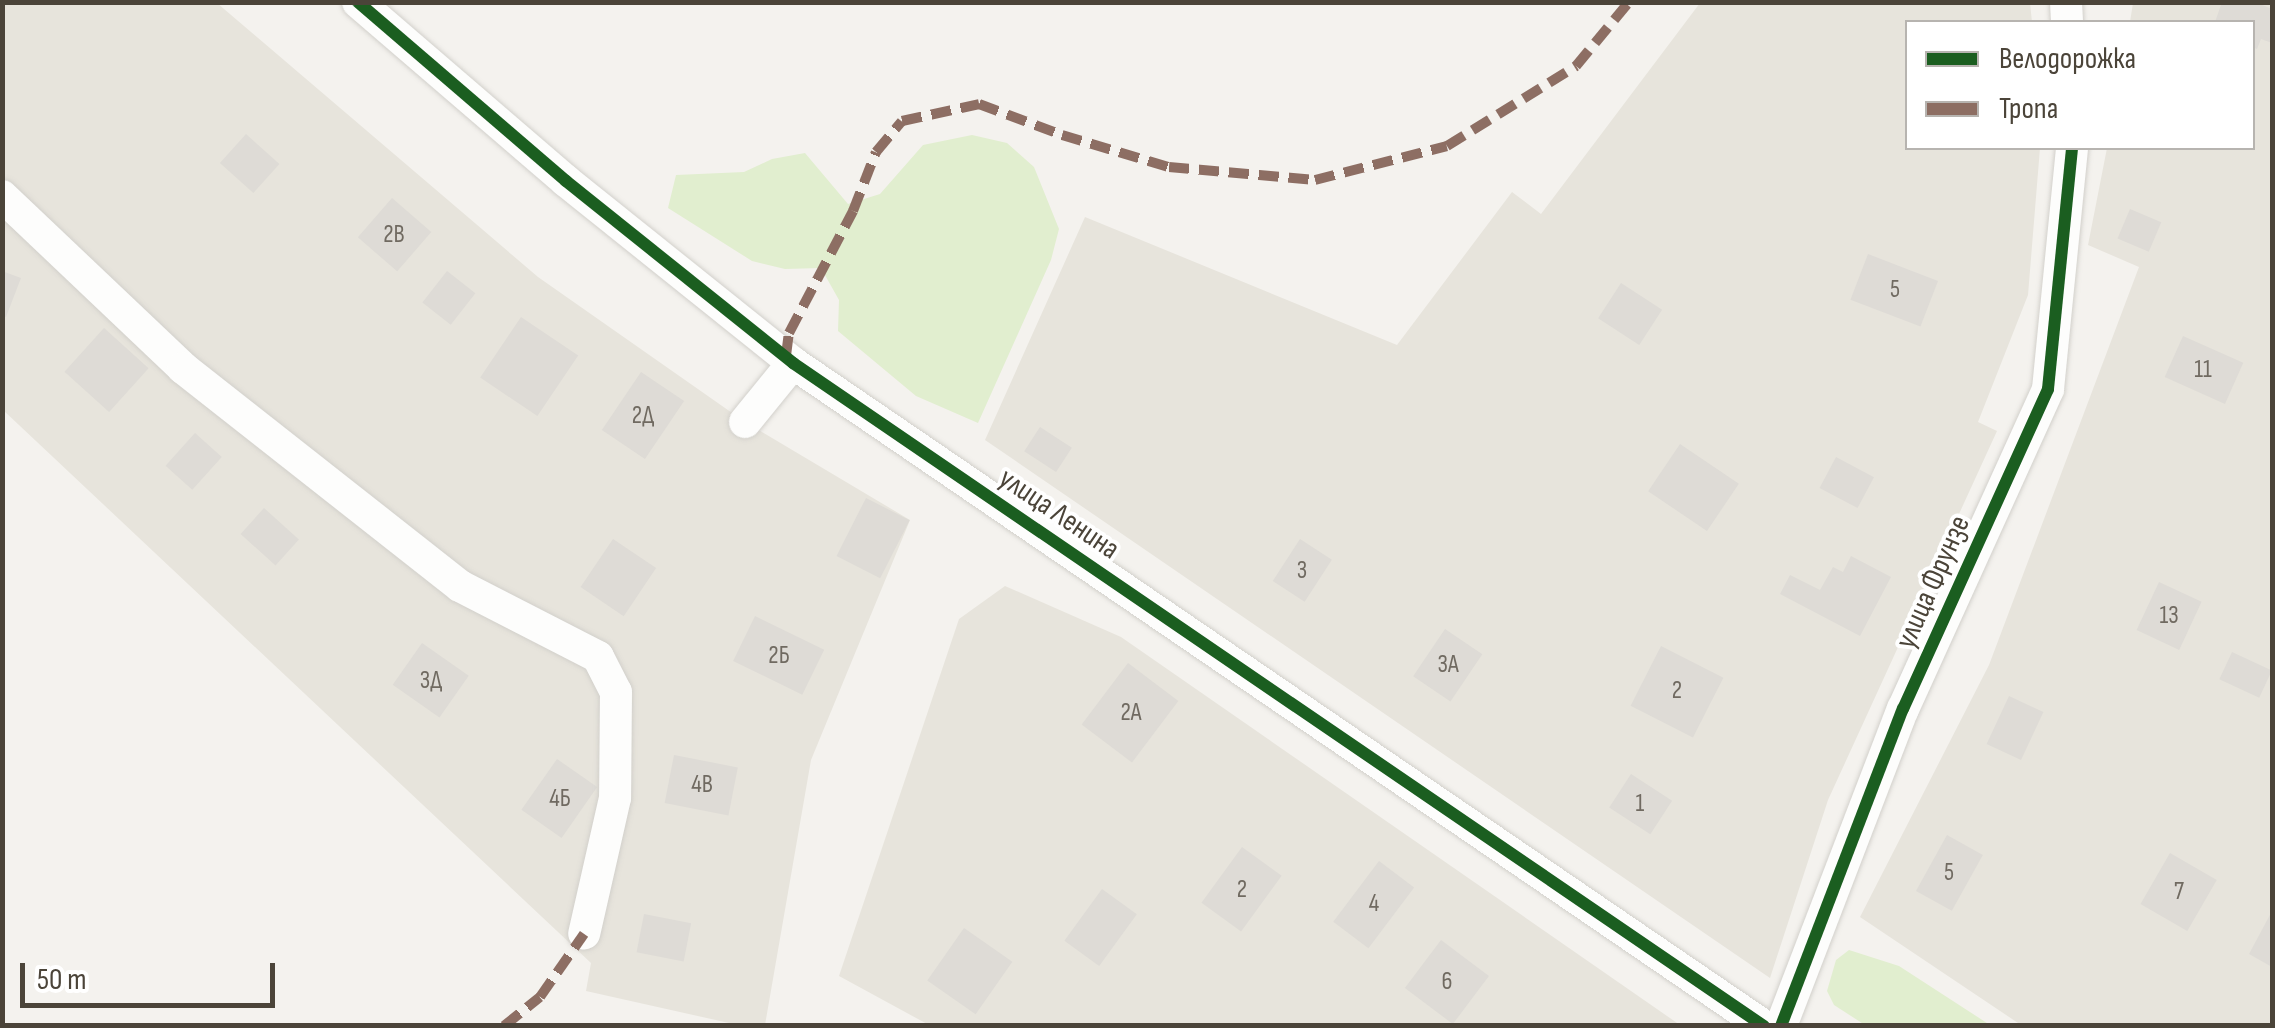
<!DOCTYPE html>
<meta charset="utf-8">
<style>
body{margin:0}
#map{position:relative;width:2275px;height:1028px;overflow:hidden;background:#f4f2ee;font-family:"Sofia Sans Condensed",sans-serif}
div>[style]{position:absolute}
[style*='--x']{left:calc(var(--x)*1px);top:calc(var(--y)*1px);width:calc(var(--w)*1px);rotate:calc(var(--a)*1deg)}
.residential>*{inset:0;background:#e7e4dc}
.green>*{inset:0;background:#e1eecf}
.building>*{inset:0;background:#dedbd6;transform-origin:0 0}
.roads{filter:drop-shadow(0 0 2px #d2d0cb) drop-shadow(0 0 2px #d2d0cb)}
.minor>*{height:32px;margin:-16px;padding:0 16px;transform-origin:16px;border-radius:16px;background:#fdfdfc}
.quiet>*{height:10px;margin-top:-5px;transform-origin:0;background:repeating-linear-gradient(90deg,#8d6e63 0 20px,transparent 0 30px)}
.cycleway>*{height:12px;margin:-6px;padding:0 6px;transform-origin:6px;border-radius:6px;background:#1b5e20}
span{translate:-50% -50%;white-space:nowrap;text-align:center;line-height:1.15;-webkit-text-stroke:8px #fff;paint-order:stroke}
.number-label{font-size:25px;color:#706a61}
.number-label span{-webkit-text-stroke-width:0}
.street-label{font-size:30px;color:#4b4439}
.frame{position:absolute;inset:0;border:5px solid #4b4439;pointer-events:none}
.legend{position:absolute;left:1905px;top:20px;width:350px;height:130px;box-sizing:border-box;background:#fff;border:2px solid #b7b4b0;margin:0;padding:12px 18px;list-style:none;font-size:30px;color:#4b4439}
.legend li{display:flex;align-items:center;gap:20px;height:50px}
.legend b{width:50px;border:2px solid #b7b4b0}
.scale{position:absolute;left:20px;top:963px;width:255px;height:45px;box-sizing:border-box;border:5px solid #4b4439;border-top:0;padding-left:12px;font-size:30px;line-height:35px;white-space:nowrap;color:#4b4439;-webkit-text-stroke:8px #fff;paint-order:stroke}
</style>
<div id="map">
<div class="residential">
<i style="clip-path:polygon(2px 3px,217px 3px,538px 277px,745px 422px,910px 520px,811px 760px,765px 1025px,738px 1025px,586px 991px,591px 963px,3px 410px)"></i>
<i style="clip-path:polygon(1700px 3px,2030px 3px,2032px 22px,1908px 22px,1908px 148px,2040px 148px,2028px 295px,1978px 422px,1997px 431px,1828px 800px,1770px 978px,985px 440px,1085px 217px,1397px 345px,1512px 192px,1541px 214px)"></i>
<i style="clip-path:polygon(2133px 3px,2272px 3px,2272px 1025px,2021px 1025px,1860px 917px,1989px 665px,2139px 267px,2088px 245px,2107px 148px,2252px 148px,2252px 22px,2130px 22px)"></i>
<i style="clip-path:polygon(1005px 586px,1121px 637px,1680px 1025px,929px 1025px,839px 976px,959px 619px)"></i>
</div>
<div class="green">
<i style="clip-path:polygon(972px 135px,1007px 143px,1034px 167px,1059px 229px,1051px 260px,978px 423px,916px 396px,838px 331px,839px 300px,821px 268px,785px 269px,752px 261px,668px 208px,676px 175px,744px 172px,772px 159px,805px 153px,848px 204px,880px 194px,923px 145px)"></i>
<i style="clip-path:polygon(1849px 950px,1899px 966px,1990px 1025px,1865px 1025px,1834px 1005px,1827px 991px,1836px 960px)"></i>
</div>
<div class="building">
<i style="clip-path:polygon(2222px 2px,2255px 2px,2272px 9px,2272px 43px,2261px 39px,2257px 49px,2252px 47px,2252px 22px,2215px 22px)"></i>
<i style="left:246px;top:134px;width:45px;height:39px;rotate:42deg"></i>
<i style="left:392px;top:198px;width:52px;height:52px;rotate:41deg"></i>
<i style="left:2130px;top:209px;width:34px;height:32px;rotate:23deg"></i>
<i style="left:1868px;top:254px;width:75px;height:49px;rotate:21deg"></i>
<i style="clip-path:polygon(2px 271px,21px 278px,6px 317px,2px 315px)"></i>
<i style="left:447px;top:271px;width:36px;height:40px;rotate:38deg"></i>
<i style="left:1621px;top:283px;width:49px;height:42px;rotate:33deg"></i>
<i style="left:521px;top:317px;width:69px;height:73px;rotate:34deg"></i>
<i style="left:104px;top:328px;width:60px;height:59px;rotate:42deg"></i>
<i style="left:2183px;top:336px;width:66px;height:45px;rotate:24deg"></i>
<i style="left:641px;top:372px;width:52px;height:70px;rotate:34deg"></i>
<i style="left:1040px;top:427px;width:38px;height:29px;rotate:33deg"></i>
<i style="left:195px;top:433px;width:36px;height:44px;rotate:42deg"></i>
<i style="left:1680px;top:444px;width:71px;height:57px;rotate:34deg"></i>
<i style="left:1836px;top:457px;width:43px;height:35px;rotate:28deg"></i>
<i style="left:866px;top:498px;width:49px;height:65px;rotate:27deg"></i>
<i style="left:264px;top:508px;width:47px;height:35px;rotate:42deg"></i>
<i style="left:613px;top:539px;width:52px;height:58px;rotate:34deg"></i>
<i style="left:1300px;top:539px;width:38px;height:50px;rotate:33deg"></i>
<i style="clip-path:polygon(1851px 556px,1891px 577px,1860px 636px,1780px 594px,1790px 575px,1820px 590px,1833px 567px,1843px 572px)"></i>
<i style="left:2159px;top:582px;width:47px;height:53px;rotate:25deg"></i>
<i style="left:755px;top:616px;width:77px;height:50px;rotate:26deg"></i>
<i style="left:1445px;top:629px;width:45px;height:57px;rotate:34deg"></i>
<i style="left:422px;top:643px;width:57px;height:51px;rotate:35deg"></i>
<i style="left:1661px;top:646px;width:70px;height:67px;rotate:27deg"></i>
<i style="left:2232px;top:652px;width:44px;height:30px;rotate:25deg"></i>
<i style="left:1128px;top:663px;width:63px;height:77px;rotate:37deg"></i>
<i style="left:2009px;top:696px;width:38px;height:53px;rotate:25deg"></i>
<i style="left:674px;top:755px;width:65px;height:49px;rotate:11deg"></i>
<i style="left:557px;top:759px;width:49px;height:62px;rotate:35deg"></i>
<i style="left:1631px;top:774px;width:49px;height:40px;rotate:33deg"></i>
<i style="left:1947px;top:835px;width:41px;height:64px;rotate:29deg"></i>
<i style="left:1242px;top:847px;width:49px;height:69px;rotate:36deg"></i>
<i style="left:2170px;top:853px;width:54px;height:59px;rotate:30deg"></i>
<i style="left:1379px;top:861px;width:44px;height:76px;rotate:37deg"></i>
<i style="left:1102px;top:889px;width:43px;height:64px;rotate:36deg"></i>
<i style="clip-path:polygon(2272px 911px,2272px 967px,2249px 954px)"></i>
<i style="left:644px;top:914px;width:48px;height:39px;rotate:11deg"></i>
<i style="left:964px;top:928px;width:59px;height:64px;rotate:35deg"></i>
<i style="left:1441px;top:940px;width:60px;height:60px;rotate:37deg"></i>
</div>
<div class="roads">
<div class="minor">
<i style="--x:358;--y:2;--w:274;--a:40.7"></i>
<i style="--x:566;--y:181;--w:291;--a:38.7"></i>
<i style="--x:793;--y:363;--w:1176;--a:34.33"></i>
<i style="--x:2066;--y:2;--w:20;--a:87"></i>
<i style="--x:2;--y:196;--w:250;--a:43.5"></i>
<i style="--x:183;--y:368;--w:352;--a:38.2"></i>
<i style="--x:460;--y:586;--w:155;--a:27.2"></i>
<i style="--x:598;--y:657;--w:39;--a:63"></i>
<i style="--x:616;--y:692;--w:106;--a:90.5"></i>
<i style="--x:615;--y:798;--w:139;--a:102.8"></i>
<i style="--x:745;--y:422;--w:76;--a:-50.9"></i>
<i style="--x:1781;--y:1026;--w:340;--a:-69"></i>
<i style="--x:1903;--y:709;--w:351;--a:-65.6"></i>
<i style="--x:2048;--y:389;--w:242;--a:-84.3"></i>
</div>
</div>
<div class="quiet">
<i style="--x:786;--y:356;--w:23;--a:-83"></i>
<i style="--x:789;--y:333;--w:138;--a:-62.3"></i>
<i style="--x:853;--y:211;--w:63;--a:-68.7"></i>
<i style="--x:876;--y:152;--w:40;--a:-50"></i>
<i style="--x:902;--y:121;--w:79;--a:-12.4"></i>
<i style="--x:979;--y:104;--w:89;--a:20.5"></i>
<i style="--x:1062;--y:135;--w:112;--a:16.7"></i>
<i style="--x:1169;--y:167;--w:147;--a:5.1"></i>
<i style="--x:1315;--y:180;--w:136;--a:-14.4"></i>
<i style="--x:1447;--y:146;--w:152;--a:-31.8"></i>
<i style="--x:1576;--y:66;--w:83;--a:-50.4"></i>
<i style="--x:504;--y:1026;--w:46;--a:-38.9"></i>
<i style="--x:540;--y:997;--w:77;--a:-55.1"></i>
</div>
<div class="cycleway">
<i style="--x:358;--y:2;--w:274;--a:40.7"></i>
<i style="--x:566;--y:181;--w:291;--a:38.7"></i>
<i style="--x:793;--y:363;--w:1176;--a:34.33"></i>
<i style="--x:1781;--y:1026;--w:340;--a:-69"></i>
<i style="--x:1903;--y:709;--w:351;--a:-65.6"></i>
<i style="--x:2048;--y:389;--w:242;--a:-84.3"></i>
</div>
<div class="number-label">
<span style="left:394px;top:235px">2В</span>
<span style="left:1895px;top:290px">5</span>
<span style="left:2203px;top:370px">11</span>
<span style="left:643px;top:416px">2Д</span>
<span style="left:1302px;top:571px">3</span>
<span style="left:2169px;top:616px">13</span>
<span style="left:779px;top:656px">2Б</span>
<span style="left:1448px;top:665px">3А</span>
<span style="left:431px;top:681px">3Д</span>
<span style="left:1677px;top:691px">2</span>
<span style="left:1131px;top:713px">2А</span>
<span style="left:702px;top:785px">4В</span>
<span style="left:560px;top:799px">4Б</span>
<span style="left:1640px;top:804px">1</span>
<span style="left:1949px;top:873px">5</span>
<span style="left:1242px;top:890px">2</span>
<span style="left:2179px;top:892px">7</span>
<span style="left:1374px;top:904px">4</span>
<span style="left:1447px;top:982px">6</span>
</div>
<div class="street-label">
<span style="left:1059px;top:514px;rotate:34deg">улица Ленина</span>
<span style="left:1933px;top:582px;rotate:-66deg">улица Фрунзе</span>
</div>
<div class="frame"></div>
<ul class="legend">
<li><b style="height:12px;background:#1b5e20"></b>Велодорожка</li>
<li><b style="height:12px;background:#8d6e63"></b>Тропа</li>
</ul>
<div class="scale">50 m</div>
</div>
